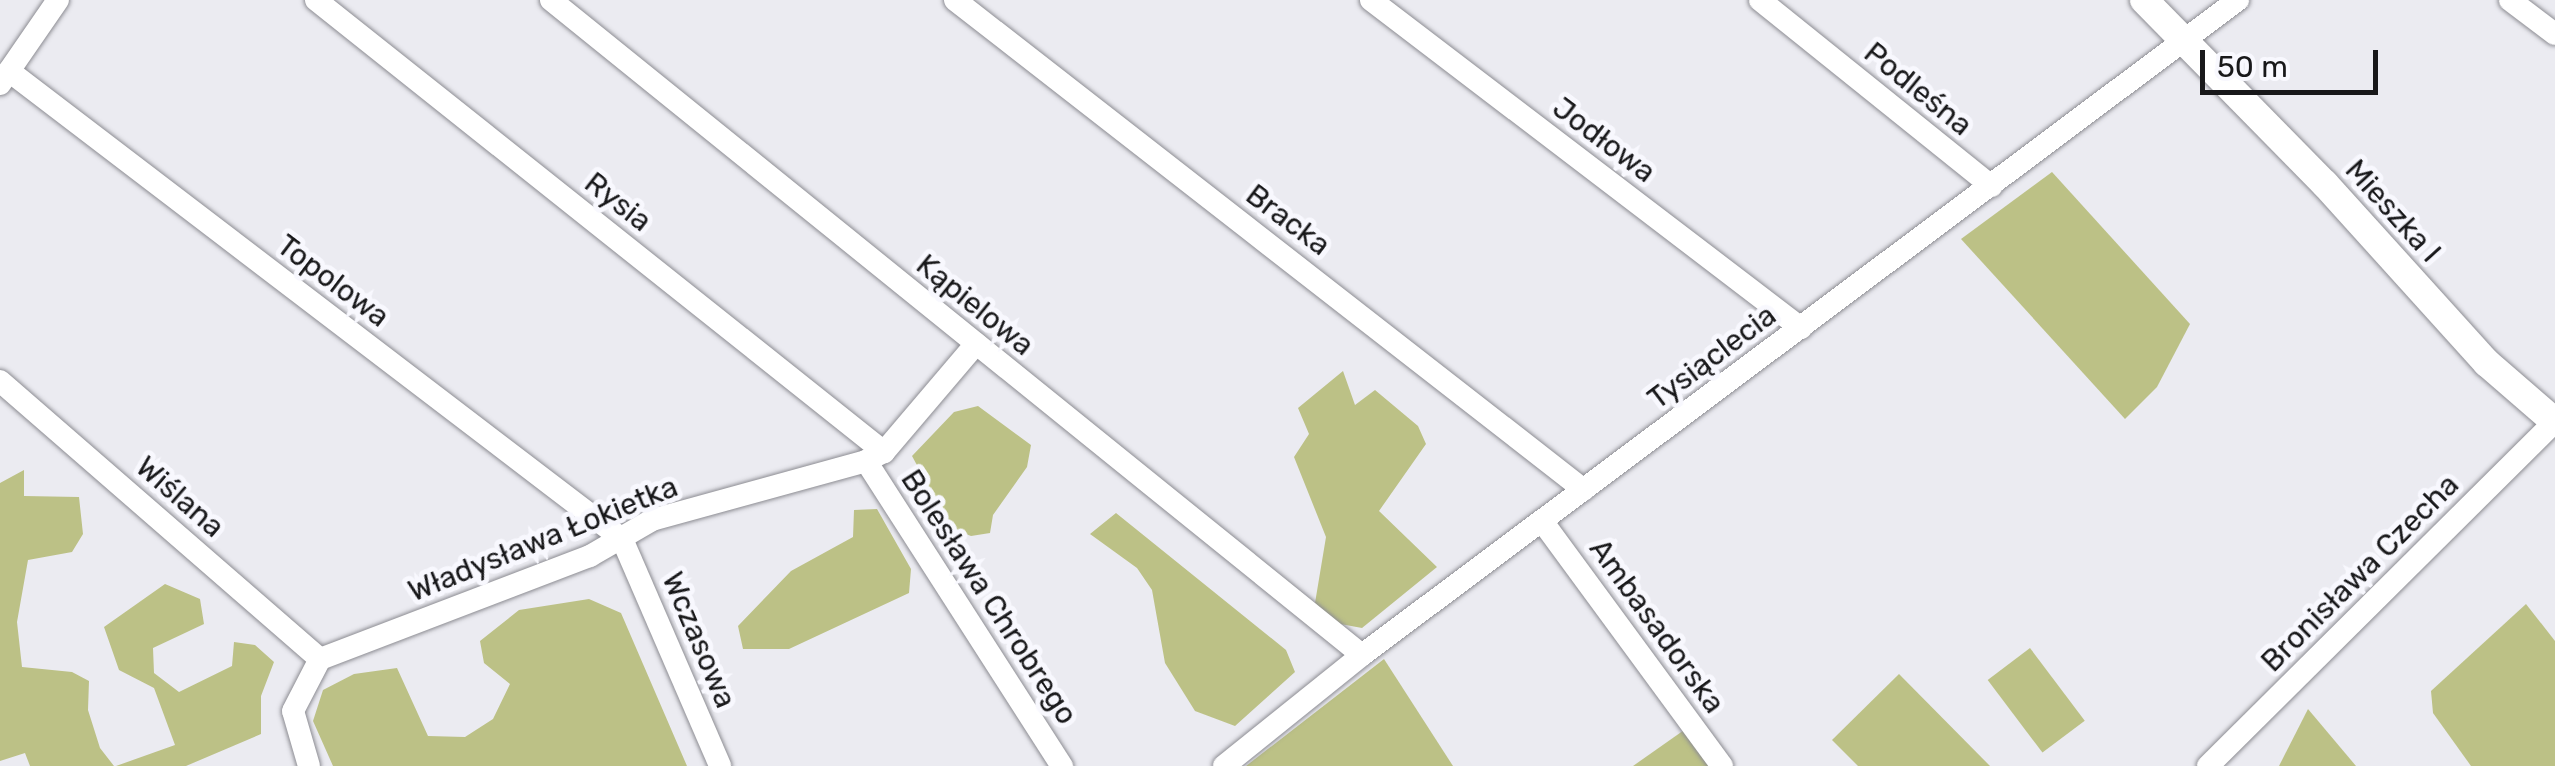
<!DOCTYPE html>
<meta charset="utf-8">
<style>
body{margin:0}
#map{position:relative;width:2555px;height:766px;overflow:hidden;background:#ebebf1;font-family:Rubik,sans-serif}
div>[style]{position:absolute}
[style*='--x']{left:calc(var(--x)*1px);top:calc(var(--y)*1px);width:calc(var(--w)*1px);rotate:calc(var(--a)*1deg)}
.green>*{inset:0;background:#bcc186;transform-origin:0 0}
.roads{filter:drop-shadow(0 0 2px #8c8c92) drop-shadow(0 0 2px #8c8c92)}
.minor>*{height:22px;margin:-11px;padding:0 11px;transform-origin:11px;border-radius:11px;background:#fff}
.tertiary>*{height:28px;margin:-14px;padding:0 14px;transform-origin:14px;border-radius:14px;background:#fff}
span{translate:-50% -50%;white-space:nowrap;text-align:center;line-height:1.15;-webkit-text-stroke:10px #f8f8fe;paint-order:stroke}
.street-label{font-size:30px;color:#18181a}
.scale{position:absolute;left:2200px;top:50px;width:178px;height:45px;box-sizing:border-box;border:5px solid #18181a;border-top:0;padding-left:12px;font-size:30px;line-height:35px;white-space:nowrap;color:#18181a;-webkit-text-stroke:8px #f8f8fe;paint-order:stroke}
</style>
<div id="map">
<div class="green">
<i style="clip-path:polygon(2052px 172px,2190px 324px,2157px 387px,2125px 419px,1961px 239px)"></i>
<i style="clip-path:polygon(1343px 371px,1355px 405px,1375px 390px,1418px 426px,1426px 444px,1379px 511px,1437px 567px,1362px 628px,1335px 623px,1315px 603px,1326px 537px,1294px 457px,1309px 434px,1298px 408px)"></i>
<i style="clip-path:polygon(978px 406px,1031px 445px,1027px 467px,993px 515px,990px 533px,971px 536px,951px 528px,912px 456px,954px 412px)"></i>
<i style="clip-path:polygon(24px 470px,24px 496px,79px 497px,83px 534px,72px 552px,28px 560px,17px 622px,22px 667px,72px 672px,89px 681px,88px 710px,100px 748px,114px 766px,30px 766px,25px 753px,0 761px,0 483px)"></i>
<i style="clip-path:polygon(877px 509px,911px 569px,909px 593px,789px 649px,743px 649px,738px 626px,791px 571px,853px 537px,854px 510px)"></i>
<i style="clip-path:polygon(1116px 513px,1286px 650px,1295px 672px,1235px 726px,1195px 711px,1165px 663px,1152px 590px,1137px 568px,1090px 534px)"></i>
<i style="clip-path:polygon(165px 584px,200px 599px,204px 624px,153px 648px,154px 673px,179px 692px,232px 666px,234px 642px,255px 645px,274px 662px,261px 696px,261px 734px,186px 766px,116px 766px,175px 745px,154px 688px,119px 670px,104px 627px)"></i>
<i style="clip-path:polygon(589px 599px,621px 613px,687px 766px,333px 766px,313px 721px,323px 690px,354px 674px,397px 668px,428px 736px,465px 737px,493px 719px,510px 684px,484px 663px,480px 641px,519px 610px)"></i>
<i style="clip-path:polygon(2526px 604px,2555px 641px,2555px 766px,2471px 766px,2433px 713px,2431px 691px)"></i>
<i style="left:2030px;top:648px;width:91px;height:53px;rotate:53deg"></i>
<i style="clip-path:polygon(1384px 659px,1453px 766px,1246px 766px)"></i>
<i style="clip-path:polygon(1899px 674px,1990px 766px,1858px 766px,1832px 740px)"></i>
<i style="clip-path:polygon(2308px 709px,2356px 766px,2279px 766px)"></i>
<i style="clip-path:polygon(1687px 728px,1716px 766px,1633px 766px)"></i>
</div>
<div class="roads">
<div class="minor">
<i style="--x:316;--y:0;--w:726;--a:38.51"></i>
<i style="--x:551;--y:0;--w:1042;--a:38.93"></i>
<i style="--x:955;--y:0;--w:797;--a:37.92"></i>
<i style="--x:1371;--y:0;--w:541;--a:37.34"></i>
<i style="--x:1760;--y:0;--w:297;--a:38.8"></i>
<i style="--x:2510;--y:0;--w:56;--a:37.1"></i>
<i style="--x:9;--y:71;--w:771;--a:37.36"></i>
<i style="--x:622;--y:539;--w:247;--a:66.6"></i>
<i style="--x:0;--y:84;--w:102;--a:-55.4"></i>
<i style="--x:0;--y:381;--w:424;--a:41"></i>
<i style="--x:866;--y:461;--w:363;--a:57.3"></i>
<i style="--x:1542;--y:521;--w:304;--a:53.7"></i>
<i style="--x:309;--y:766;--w:57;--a:-106.2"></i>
<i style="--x:293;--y:711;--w:59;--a:-62.6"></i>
<i style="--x:320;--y:659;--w:289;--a:-20.9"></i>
<i style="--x:590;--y:556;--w:72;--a:-30.1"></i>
<i style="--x:652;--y:520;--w:222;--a:-15.4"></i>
<i style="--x:866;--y:461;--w:20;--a:-27"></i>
<i style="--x:884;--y:452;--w:142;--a:-49.6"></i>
<i style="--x:1224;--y:766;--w:177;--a:-38.8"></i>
<i style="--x:1362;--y:655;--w:1094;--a:-36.79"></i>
<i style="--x:2208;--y:766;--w:488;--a:-44.8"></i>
</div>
<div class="tertiary">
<i style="--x:2144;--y:0;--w:258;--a:45.5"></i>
<i style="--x:2325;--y:184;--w:241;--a:47.9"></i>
<i style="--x:2487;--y:363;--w:90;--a:40.9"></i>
</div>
</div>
<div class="street-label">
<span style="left:1918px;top:89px;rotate:39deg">Podleśna</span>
<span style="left:1604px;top:140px;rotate:37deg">Jodłowa</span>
<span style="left:618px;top:202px;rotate:38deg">Rysia</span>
<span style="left:2393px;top:211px;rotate:48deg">Mieszka I</span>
<span style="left:1288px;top:220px;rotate:37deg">Bracka</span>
<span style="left:333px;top:281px;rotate:37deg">Topolowa</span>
<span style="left:975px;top:305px;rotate:39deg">Kąpielowa</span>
<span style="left:1712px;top:357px;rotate:-37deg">Tysiąclecia</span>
<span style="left:180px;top:497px;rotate:41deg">Wiślana</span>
<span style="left:543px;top:539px;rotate:-22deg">Władysława Łokietka</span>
<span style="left:2360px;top:573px;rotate:-45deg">Bronisława Czecha</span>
<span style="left:989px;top:597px;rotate:57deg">Bolesława Chrobrego</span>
<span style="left:1657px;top:626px;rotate:54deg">Ambasadorska</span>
<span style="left:699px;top:640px;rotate:67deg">Wczasowa</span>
</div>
<div class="scale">50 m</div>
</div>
